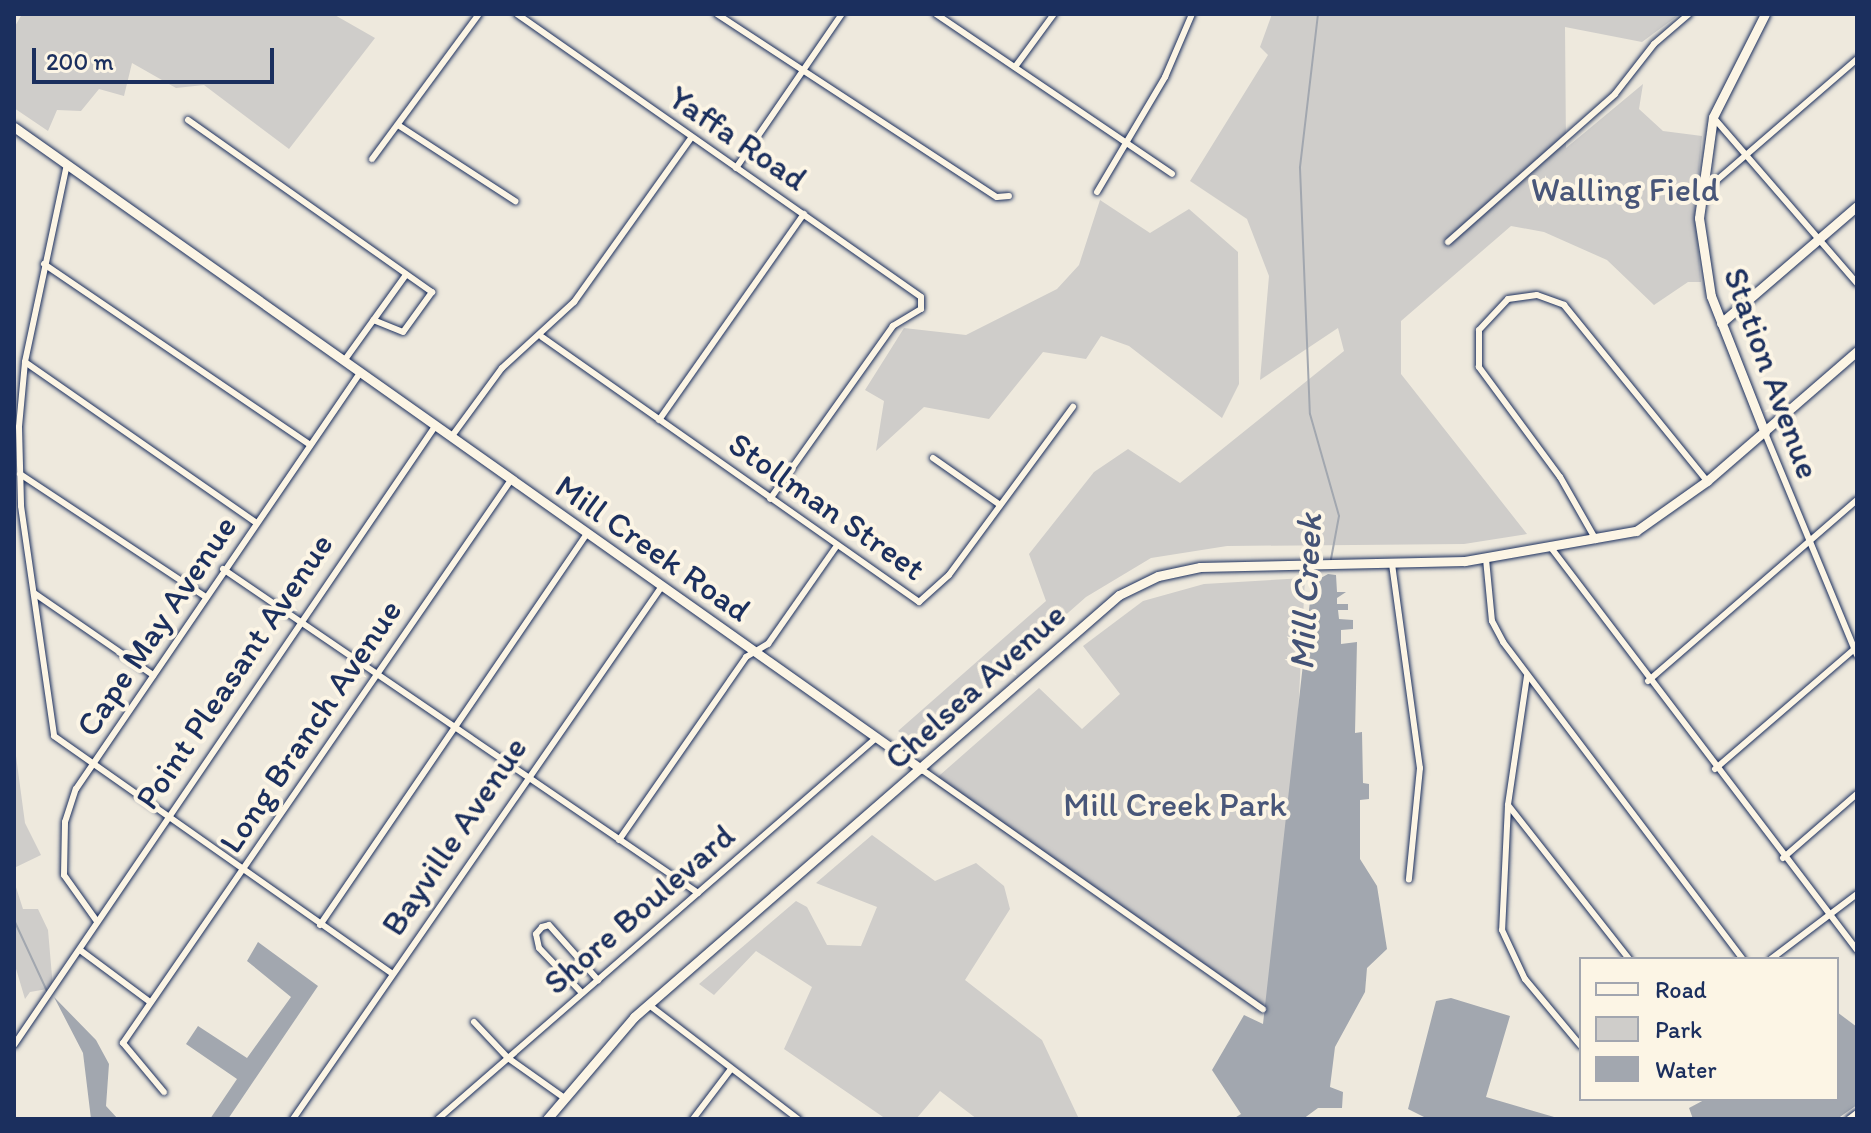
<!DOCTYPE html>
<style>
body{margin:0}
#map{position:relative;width:1871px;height:1133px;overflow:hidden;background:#eee9dd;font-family:Itim,sans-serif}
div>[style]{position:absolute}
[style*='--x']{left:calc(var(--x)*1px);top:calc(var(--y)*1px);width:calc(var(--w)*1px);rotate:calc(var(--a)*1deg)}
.green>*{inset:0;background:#cfcdca}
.water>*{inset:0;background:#a2a7af}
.stream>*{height:2px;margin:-1px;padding:0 1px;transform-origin:1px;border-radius:1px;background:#a2a7af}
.roads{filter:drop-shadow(0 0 2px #1b2f5e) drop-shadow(0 0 2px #1b2f5e)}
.street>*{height:6px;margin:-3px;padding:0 3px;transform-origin:3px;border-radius:3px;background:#fcf5e5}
.secondary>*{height:9px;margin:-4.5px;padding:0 4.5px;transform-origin:4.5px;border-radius:4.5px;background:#fcf5e5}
span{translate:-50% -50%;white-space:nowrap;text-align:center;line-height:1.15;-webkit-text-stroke:8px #fcf5e5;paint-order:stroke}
.street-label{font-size:34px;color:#1b2f5e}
.park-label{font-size:34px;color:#485679}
.water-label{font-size:36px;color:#445376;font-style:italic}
.frame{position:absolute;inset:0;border:16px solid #1b2f5e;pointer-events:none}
.legend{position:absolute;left:1579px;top:957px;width:260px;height:144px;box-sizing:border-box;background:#fcf5e5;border:2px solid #a2a6af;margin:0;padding:10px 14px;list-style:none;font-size:24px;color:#1b2f5e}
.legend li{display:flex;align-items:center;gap:16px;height:40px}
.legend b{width:40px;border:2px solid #a2a6af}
.scale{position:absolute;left:32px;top:48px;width:242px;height:36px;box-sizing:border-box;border:4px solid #1b2f5e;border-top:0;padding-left:10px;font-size:24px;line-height:28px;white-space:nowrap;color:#1b2f5e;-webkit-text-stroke:6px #fcf5e5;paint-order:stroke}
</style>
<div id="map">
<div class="green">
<i style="clip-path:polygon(22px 14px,333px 14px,375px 38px,289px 149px,204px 85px,176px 88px,132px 63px,124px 96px,99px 89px,81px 111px,57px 110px,48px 131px,14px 108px,14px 28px)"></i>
<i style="clip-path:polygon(1272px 14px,1680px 14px,1642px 42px,1565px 27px,1566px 148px,1643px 84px,1639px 109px,1663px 131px,1702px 136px,1695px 214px,1701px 282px,1688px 282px,1654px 305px,1607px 260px,1544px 232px,1511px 226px,1401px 321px,1401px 374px,1527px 534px,1464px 544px,1227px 546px,1151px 558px,1086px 597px,918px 745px,898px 731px,1046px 601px,1029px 554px,1094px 472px,1128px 449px,1180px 483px,1344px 351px,1338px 328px,1260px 380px,1269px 276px,1247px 219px,1190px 181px,1268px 55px,1260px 47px)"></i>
<i style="clip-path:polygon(1100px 200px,1150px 233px,1189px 209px,1238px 252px,1239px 384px,1222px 418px,1129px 346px,1101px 336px,1086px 359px,1043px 352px,989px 419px,924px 407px,876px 451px,884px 401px,865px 390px,904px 328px,966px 335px,1057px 289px,1079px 265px)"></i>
<i style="clip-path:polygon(1305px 578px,1288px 916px,1268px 1015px,932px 782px,1039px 688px,1082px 729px,1120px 694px,1083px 646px,1143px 601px,1204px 584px)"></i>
<i style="clip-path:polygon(14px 741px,25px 823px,41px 855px,14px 868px)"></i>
<i style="clip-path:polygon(872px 835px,935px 881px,976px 863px,1004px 886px,1010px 909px,965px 980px,1042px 1040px,1079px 1119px,977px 1119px,940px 1091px,916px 1119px,886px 1119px,784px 1049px,812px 987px,756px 951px,714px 995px,699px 984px,796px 901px,807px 907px,827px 945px,861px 946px,877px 907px,816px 883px)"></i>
<i style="clip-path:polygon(14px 881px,23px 909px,38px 909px,48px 930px,53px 988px,30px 992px,25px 999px,14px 962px)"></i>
</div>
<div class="water">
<i style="clip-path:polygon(1328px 574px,1336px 575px,1337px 592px,1346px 592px,1337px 598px,1337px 604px,1348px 604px,1348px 610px,1338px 610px,1339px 619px,1353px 620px,1353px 629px,1341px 630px,1341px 644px,1357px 642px,1355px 733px,1362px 732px,1363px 783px,1369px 784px,1369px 799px,1360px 800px,1360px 859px,1377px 886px,1387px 949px,1367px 968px,1365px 992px,1335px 1047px,1330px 1087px,1343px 1092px,1342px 1108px,1318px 1108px,1303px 1119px,1233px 1119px,1241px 1114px,1212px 1070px,1244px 1015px,1263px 1024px,1312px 583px)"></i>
<i style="clip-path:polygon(258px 942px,318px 986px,228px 1119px,210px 1119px,237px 1079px,186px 1044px,198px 1026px,247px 1058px,291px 997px,247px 961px)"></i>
<i style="clip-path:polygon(54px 997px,96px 1040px,109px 1064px,106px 1106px,118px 1119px,91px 1119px,83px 1053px)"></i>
<i style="clip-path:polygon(1451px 998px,1510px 1016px,1486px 1097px,1561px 1119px,1428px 1119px,1408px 1109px,1436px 1001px)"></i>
<i style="clip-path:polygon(1837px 1012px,1857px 1027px,1857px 1105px,1837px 1119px,1693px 1119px,1689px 1108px,1706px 1099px,1837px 1099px)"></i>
</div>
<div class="stream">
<i style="--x:1318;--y:14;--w:155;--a:96.7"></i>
<i style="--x:1300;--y:168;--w:246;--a:87.7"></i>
<i style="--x:1310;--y:414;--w:106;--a:74.1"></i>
<i style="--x:1339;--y:516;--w:44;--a:100.5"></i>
<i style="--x:14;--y:920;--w:78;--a:65.1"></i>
</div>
<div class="roads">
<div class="street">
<i style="--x:517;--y:14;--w:493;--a:35"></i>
<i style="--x:921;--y:297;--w:12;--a:90"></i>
<i style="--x:921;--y:309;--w:33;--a:149"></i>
<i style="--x:893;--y:326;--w:212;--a:125.4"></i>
<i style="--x:717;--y:14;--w:334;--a:33.2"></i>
<i style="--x:997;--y:197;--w:12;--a:-5"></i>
<i style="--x:936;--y:14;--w:285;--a:34.1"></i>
<i style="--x:1015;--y:67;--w:66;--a:-53.7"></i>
<i style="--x:1713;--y:117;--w:220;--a:49.1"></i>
<i style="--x:188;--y:120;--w:299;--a:35.2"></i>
<i style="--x:432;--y:292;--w:49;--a:125.9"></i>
<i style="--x:403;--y:332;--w:32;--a:-158"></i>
<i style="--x:398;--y:125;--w:140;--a:33"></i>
<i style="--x:372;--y:159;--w:180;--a:-53.6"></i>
<i style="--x:67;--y:164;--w:202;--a:102"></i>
<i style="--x:25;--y:362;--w:65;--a:95.3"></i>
<i style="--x:19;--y:427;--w:79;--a:88.5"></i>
<i style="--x:21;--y:506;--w:232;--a:81.8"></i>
<i style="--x:54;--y:736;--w:412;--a:35.1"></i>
<i style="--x:736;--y:168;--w:187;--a:-55.5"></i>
<i style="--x:1097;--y:192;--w:134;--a:-59.4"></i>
<i style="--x:1165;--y:77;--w:69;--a:-66.8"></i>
<i style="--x:1702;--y:193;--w:205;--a:-40.8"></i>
<i style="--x:1448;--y:242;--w:223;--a:-41.5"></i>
<i style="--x:1615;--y:94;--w:63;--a:-52"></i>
<i style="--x:1654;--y:44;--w:46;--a:-40.6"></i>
<i style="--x:44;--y:264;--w:322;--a:34.2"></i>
<i style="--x:542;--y:337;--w:461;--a:35.1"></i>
<i style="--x:919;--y:602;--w:40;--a:-42"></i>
<i style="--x:949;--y:575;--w:209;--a:-53.6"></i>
<i style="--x:344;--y:361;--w:105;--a:-54.3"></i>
<i style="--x:25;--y:362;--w:282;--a:34.8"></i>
<i style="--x:659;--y:420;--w:252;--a:-54.9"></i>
<i style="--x:1765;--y:433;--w:240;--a:67.5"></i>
<i style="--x:452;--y:436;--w:84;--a:-53.7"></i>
<i style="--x:502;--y:368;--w:98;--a:-42.5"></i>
<i style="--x:574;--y:302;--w:201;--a:-54.5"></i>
<i style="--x:933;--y:458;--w:82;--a:35"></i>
<i style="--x:20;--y:474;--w:221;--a:33.5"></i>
<i style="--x:1596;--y:540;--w:73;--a:-119.7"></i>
<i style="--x:1560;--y:477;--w:137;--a:-126.4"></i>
<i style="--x:1479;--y:367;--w:37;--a:-90"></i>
<i style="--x:1479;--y:330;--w:42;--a:-46.9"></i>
<i style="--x:1508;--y:299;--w:29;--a:-8"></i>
<i style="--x:1537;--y:295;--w:29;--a:20"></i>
<i style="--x:1564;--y:305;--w:227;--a:50.9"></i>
<i style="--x:1552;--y:549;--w:504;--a:52.74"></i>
<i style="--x:1486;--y:559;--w:62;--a:84.5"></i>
<i style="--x:1492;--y:621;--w:24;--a:62"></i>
<i style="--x:1503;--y:642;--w:398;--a:52.9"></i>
<i style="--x:1392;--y:564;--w:206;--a:82.2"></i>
<i style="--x:1420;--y:768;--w:112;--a:95.7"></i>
<i style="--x:223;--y:569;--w:575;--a:34.3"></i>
<i style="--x:34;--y:593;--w:145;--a:34.6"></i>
<i style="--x:1527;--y:676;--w:130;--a:98.4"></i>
<i style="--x:1508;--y:805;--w:125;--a:92.7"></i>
<i style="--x:1502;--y:930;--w:54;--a:64.9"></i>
<i style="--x:1525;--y:979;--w:87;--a:50.1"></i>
<i style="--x:1648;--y:681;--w:276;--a:-40.9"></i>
<i style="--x:921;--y:769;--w:418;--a:35.1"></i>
<i style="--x:1715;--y:769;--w:187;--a:-40.7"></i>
<i style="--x:1508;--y:805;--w:196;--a:51.8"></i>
<i style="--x:619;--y:840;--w:223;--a:-55.2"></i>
<i style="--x:746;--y:657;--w:26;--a:-31"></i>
<i style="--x:768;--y:644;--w:118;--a:-55"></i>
<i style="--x:1783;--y:858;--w:98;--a:-40.9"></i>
<i style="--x:96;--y:920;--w:55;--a:-125.4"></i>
<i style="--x:64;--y:875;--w:53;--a:-88.9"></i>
<i style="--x:65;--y:822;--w:35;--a:-72"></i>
<i style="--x:76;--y:789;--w:504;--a:-55.68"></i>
<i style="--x:320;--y:925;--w:474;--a:-55.7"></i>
<i style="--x:80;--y:950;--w:87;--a:36.6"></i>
<i style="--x:1771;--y:959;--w:108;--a:-37.1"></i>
<i style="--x:582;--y:993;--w:62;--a:-133.7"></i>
<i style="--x:539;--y:948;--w:14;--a:-102"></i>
<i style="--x:536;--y:934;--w:9;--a:-49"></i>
<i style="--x:542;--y:927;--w:7;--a:-16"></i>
<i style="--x:549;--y:925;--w:74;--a:48.3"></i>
<i style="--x:649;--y:1005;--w:188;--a:37.4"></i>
<i style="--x:474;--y:1022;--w:50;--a:46.6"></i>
<i style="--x:508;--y:1058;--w:67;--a:35.3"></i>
<i style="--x:14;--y:1045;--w:750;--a:-55.76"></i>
<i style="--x:164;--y:1092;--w:64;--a:-129.9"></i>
<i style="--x:123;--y:1043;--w:684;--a:-55.43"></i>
<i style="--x:293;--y:1119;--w:648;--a:-55.3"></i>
<i style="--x:438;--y:1119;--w:581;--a:-41.02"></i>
<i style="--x:693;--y:1119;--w:63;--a:-52.8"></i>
<i style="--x:1849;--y:1119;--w:10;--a:-37"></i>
</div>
<div class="secondary">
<i style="--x:1765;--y:14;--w:115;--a:116.8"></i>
<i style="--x:1713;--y:117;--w:102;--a:97.9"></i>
<i style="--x:1699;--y:218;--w:79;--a:81.3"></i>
<i style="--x:1711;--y:296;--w:147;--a:68.5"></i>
<i style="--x:14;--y:127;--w:1111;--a:35.29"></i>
<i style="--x:1721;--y:323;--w:179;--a:-40.7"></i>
<i style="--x:547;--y:1119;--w:134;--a:-49.5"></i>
<i style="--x:634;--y:1017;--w:643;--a:-41.03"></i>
<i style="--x:1119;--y:595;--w:43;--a:-26"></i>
<i style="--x:1158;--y:576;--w:43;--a:-12.1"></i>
<i style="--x:1200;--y:567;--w:265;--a:-1.3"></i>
<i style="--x:1465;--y:561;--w:174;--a:-10"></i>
<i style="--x:1636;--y:531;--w:87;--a:-35.2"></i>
<i style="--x:1707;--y:481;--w:198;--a:-40.9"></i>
</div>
</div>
<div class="street-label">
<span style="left:738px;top:138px;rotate:34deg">Yaffa Road</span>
<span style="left:1772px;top:373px;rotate:70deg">Station Avenue</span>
<span style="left:827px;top:506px;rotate:35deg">Stollman Street</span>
<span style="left:653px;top:548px;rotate:35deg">Mill Creek Road</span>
<span style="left:156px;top:626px;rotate:-56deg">Cape May Avenue</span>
<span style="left:234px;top:671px;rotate:-56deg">Point Pleasant Avenue</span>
<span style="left:975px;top:686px;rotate:-42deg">Chelsea Avenue</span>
<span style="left:310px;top:726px;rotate:-56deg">Long Branch Avenue</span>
<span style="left:454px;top:836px;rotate:-56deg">Bayville Avenue</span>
<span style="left:639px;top:909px;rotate:-41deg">Shore Boulevard</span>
</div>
<div class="park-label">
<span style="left:1625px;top:190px">Walling Field</span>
<span style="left:1175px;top:805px">Mill Creek Park</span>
</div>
<div class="water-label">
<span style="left:1305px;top:592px;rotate:-87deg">Mill Creek</span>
</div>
<div class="frame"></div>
<ul class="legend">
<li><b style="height:10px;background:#fcf5e5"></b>Road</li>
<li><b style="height:22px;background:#cfcdca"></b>Park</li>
<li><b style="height:22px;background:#a2a7af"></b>Water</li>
</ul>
<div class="scale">200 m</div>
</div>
